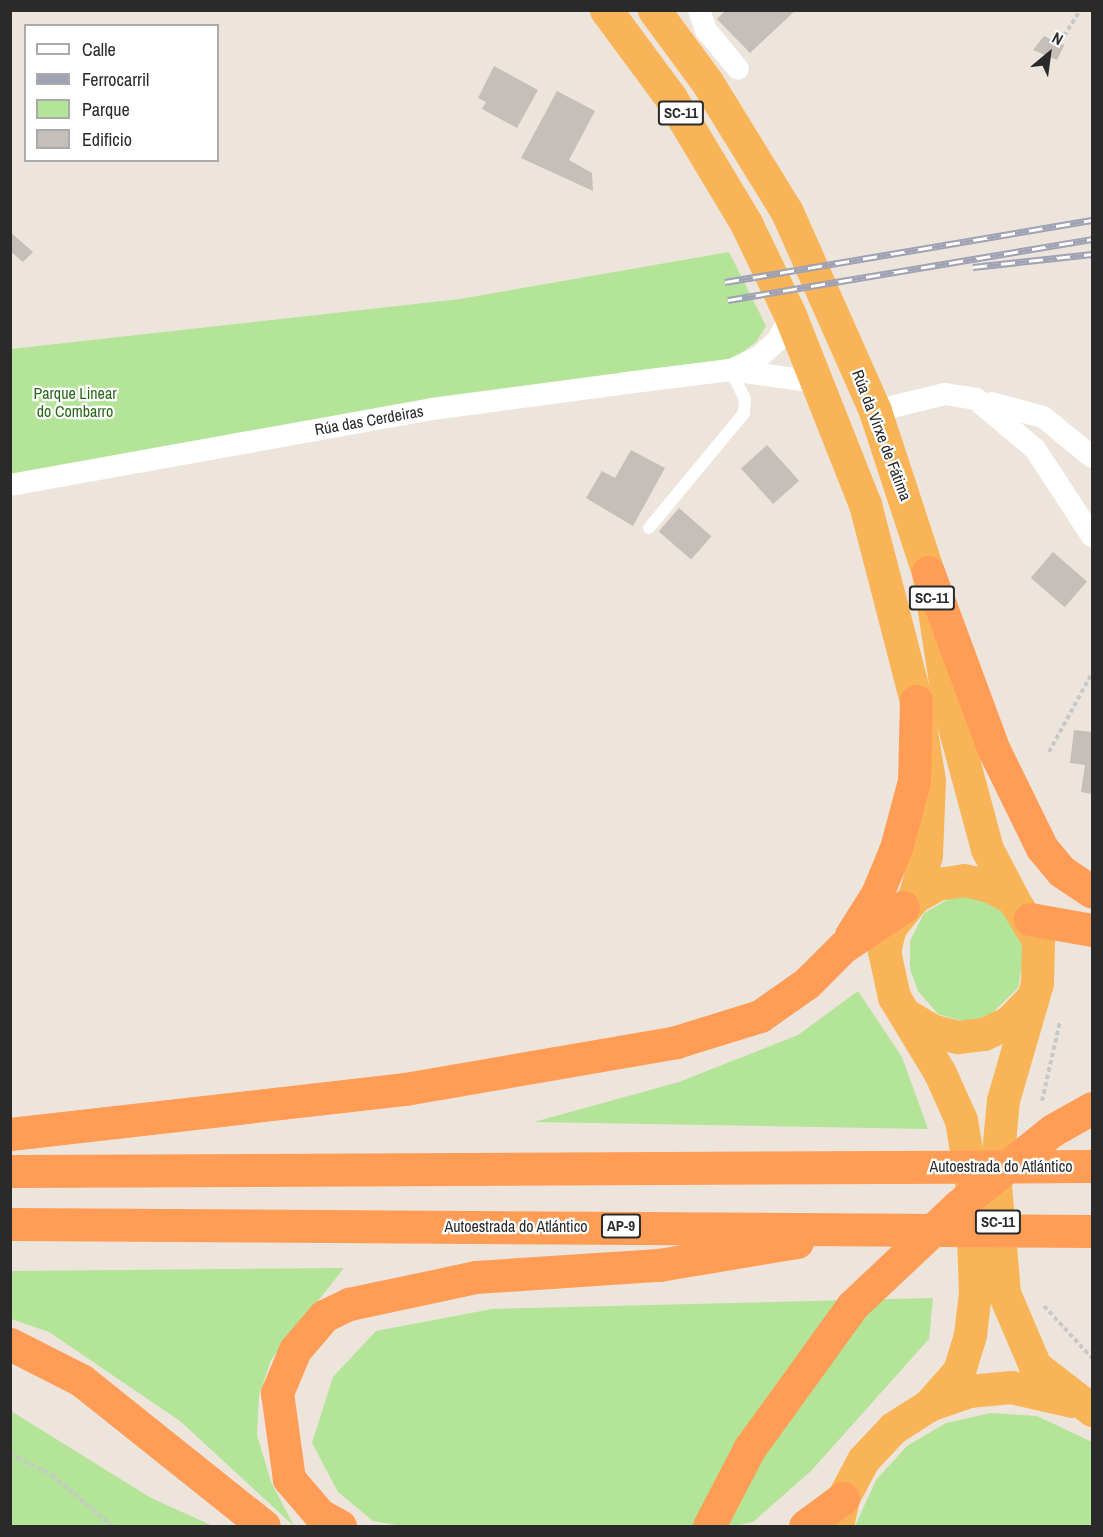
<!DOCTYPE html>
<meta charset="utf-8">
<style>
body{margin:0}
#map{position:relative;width:1103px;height:1537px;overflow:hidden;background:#ede5dc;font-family:"Archivo Narrow",sans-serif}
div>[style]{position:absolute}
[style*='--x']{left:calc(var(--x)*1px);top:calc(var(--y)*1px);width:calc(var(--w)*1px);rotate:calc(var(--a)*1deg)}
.green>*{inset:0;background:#b3e498}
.building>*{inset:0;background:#c5bfb9;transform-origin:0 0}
.path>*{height:4px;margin-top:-2px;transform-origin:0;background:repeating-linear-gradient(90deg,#c8c8c8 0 4.5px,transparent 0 7.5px)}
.service>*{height:12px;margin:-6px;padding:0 6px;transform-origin:6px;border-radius:6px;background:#fff}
.minor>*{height:22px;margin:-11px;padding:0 11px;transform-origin:11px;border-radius:11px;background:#fff}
.trunk>*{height:33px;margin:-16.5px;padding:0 16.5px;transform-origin:16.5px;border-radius:16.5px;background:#f9b458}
.motorway>*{height:33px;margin:-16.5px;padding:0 16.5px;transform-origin:16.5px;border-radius:16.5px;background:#ff9c55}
.rail>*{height:7px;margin-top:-3.5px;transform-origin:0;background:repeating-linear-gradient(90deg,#fff 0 14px,#9fa2b5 0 28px);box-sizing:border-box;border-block:2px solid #9fa2b5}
span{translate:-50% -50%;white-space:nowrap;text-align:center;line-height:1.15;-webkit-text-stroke:4.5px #fff;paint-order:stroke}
.shield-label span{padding:2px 4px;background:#fff;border:2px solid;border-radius:4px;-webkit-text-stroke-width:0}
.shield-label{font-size:15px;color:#2a2a2a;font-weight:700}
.park-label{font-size:16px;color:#2b6919}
.street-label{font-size:16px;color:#2a2a2a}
.frame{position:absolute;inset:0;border:12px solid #2a2a2a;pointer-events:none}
.legend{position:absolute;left:24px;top:24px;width:195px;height:138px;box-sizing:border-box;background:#fff;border:2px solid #aaa;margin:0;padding:8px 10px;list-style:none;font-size:18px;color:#2a2a2a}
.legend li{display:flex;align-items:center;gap:12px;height:30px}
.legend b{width:30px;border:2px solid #aaa}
.north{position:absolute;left:1019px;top:24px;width:60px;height:60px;-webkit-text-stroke:4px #fff;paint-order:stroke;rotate:29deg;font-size:16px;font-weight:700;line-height:24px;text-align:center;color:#2a2a2a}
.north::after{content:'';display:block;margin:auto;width:21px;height:27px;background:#2a2a2a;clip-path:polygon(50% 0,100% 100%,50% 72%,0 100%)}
</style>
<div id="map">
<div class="green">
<i style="clip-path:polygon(729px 252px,766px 326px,756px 342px,734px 358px,11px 474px,11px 349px,460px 299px)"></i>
<i style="clip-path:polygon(961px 892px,998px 907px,1020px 937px,1024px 954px,1018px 988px,986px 1019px,961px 1021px,938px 1014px,918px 991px,910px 969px,910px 941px,924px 913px)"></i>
<i style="clip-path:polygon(858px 991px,902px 1057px,928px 1129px,534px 1122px,679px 1082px,798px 1035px)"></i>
<i style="clip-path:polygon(344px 1268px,271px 1360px,259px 1396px,257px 1435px,271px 1482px,294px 1526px,180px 1421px,49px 1332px,11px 1319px,11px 1271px)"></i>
<i style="clip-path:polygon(933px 1298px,929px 1339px,811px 1471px,753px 1522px,735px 1526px,402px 1526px,373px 1521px,338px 1492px,312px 1443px,333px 1377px,376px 1331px,492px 1309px)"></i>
<i style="clip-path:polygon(11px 1411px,151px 1498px,213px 1526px,11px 1526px)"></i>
<i style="clip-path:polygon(991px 1413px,1037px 1416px,1092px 1442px,1092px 1526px,855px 1526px,876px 1480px,907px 1446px,946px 1423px)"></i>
</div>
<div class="building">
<i style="clip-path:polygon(726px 10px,796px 10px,750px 53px,717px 19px)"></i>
<i style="clip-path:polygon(1044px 36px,1064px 45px,1057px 60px,1033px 50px)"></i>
<i style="clip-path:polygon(494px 66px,538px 90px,517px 128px,482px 109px,486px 102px,478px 98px)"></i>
<i style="clip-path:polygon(557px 91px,595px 111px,569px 160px,592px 173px,593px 191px,521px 158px)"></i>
<i style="clip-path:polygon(10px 232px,33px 252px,23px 262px,10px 251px)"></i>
<i style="left:767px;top:445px;width:48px;height:35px;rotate:48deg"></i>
<i style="clip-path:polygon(631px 450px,665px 468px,633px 526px,586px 498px,602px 471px,615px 478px)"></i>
<i style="left:679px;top:508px;width:43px;height:31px;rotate:41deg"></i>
<i style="left:1053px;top:552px;width:45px;height:34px;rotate:41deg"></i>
<i style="clip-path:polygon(1074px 730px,1092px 732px,1092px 794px,1081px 792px,1085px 765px,1070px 763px)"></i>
</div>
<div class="path">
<i style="--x:1064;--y:36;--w:31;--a:-58"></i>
<i style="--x:1049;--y:752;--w:90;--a:-61.4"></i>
<i style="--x:1042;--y:1101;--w:82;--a:-77.3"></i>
<i style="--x:1044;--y:1306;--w:71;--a:47.3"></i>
<i style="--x:10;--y:1454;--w:47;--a:26.6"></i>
<i style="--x:52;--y:1475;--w:79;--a:40.4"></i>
</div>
<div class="service">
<i style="--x:649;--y:528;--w:149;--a:-50.4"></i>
<i style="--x:744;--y:413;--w:14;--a:-86"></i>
<i style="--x:745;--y:399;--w:33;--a:-117"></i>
</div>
<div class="minor">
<i style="--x:699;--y:10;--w:21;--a:71"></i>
<i style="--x:706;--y:30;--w:50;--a:50.6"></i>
<i style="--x:731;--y:370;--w:31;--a:-25"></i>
<i style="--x:759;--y:357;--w:25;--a:-42"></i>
<i style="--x:778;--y:340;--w:28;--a:-64"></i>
<i style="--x:992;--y:403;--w:53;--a:15.4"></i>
<i style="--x:1043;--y:417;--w:63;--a:39.2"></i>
<i style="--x:875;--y:411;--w:72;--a:-13.7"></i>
<i style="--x:945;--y:394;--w:31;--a:9"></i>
<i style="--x:976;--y:399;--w:77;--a:40.3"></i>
<i style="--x:1035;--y:449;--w:104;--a:56.8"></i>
<i style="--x:10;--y:485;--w:429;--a:-10.2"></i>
<i style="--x:432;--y:409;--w:196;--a:-7.6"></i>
<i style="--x:626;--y:383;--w:105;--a:-7.1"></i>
<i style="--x:730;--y:370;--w:88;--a:7.9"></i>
</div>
<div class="trunk">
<i style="--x:606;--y:10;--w:109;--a:53.5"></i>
<i style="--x:671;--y:98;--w:146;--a:59"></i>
<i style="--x:746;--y:223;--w:102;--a:64.4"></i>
<i style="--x:790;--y:315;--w:203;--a:68.4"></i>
<i style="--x:865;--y:504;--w:203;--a:75.5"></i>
<i style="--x:916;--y:701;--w:80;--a:80.7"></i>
<i style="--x:929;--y:780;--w:75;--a:92.3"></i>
<i style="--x:926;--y:855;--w:44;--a:105.9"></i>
<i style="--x:654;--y:10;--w:89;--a:53.6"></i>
<i style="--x:707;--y:82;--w:153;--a:58.4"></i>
<i style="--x:787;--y:212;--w:218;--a:66.1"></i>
<i style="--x:875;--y:411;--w:169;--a:71.8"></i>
<i style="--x:928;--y:572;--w:138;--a:81.2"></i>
<i style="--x:949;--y:708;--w:146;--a:74.9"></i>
<i style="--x:987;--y:849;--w:56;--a:62.5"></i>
<i style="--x:908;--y:1016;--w:27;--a:31"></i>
<i style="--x:931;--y:1030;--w:28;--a:15"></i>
<i style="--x:958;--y:1037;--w:26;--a:-7"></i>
<i style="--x:984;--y:1034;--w:28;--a:-26"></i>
<i style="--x:1009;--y:1022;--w:28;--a:-46"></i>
<i style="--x:929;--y:1405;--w:45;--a:-48.6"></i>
<i style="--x:959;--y:1371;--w:39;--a:-73"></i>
<i style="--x:970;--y:1334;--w:39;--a:-83"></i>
<i style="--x:975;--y:1295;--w:115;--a:-92"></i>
<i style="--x:971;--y:1180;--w:61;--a:-99.5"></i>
<i style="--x:961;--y:1120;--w:51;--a:-114.1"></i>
<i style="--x:940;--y:1073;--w:89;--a:-121.2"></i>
<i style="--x:894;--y:997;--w:47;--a:-102.3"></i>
<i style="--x:884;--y:951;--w:25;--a:-76"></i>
<i style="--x:890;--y:927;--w:38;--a:-51"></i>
<i style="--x:914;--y:897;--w:26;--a:-29"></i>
<i style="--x:937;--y:884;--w:27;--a:-8"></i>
<i style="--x:964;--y:880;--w:27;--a:13"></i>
<i style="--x:990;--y:886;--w:26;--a:29"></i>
<i style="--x:1013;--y:899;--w:48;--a:58.6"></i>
<i style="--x:1038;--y:940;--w:43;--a:91.3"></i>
<i style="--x:1037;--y:983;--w:122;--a:106.2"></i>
<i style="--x:1003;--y:1100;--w:84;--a:95.4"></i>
<i style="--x:995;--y:1184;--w:109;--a:85.3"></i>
<i style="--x:1004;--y:1293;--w:79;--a:67"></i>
<i style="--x:1035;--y:1366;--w:72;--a:37.7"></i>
<i style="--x:837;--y:1526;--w:29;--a:-78"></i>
<i style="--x:843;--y:1498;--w:43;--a:-62.2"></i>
<i style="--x:863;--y:1460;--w:44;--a:-46.8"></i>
<i style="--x:893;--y:1428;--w:43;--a:-32.6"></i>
<i style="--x:929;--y:1405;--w:42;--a:-19.3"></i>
<i style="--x:969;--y:1391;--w:42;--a:-5.4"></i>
<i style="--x:1011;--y:1387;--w:62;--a:13.1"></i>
</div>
<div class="motorway">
<i style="--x:928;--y:572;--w:190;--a:69.7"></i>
<i style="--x:994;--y:750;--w:109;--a:63.9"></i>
<i style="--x:1042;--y:848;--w:30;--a:50"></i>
<i style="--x:1061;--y:871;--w:37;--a:34"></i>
<i style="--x:1030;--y:919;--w:63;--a:10.1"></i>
<i style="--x:851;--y:935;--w:49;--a:-57.6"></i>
<i style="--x:877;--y:894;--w:50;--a:-67.6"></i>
<i style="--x:896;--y:848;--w:69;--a:-75"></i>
<i style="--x:914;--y:781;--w:80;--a:-88.6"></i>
<i style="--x:10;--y:1134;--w:398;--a:-6.5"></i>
<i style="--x:405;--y:1089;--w:275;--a:-9.8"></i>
<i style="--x:676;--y:1042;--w:88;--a:-17.2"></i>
<i style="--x:760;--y:1016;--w:57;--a:-35.1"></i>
<i style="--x:807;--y:983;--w:51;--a:-45"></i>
<i style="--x:843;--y:947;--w:72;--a:-33.7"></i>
<i style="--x:10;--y:1171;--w:1082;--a:-0.26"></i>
<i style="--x:10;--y:1224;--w:1082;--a:0.37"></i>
<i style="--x:10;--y:1344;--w:80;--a:26.9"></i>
<i style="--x:81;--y:1380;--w:234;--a:38.6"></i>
<i style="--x:340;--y:1526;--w:23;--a:-151"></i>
<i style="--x:320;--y:1515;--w:48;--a:-130.7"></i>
<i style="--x:289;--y:1479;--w:87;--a:-97.9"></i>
<i style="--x:277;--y:1393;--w:47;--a:-67.3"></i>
<i style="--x:295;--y:1350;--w:45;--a:-49.5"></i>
<i style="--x:324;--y:1316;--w:28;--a:-26"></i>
<i style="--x:349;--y:1304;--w:130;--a:-12"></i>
<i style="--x:476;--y:1277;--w:183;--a:-3.8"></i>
<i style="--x:659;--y:1265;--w:140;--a:-9.5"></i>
<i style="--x:709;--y:1526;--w:87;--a:-62.5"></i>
<i style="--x:749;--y:1449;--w:176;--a:-54.2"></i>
<i style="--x:852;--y:1306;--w:146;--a:-43.3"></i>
<i style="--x:958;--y:1206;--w:122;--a:-38.7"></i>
<i style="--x:1053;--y:1130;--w:45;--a:-29.4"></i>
<i style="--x:805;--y:1526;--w:47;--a:-36.4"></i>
</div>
<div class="rail">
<i style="--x:973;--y:267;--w:120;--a:-6.2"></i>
<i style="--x:725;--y:282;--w:372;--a:-9.6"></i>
<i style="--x:728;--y:300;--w:369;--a:-9.5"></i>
</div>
<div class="shield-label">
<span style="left:681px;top:113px">SC-11</span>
<span style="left:932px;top:598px">SC-11</span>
<span style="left:998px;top:1222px">SC-11</span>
<span style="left:621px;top:1226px">AP-9</span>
</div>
<div class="park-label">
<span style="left:75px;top:402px">Parque Linear<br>do Combarro</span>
</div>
<div class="street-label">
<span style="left:369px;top:420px;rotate:-10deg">Rúa das Cerdeiras</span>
<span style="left:882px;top:435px;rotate:69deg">Rúa da Virxe de Fátima</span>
<span style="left:1001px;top:1166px">Autoestrada do Atlántico</span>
<span style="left:516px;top:1226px">Autoestrada do Atlántico</span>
</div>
<div class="frame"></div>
<ul class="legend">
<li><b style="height:8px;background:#fff"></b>Calle</li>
<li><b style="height:8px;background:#9fa2b5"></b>Ferrocarril</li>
<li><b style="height:16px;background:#b3e498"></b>Parque</li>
<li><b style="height:16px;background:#c5bfb9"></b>Edificio</li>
</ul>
<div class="north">N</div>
</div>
